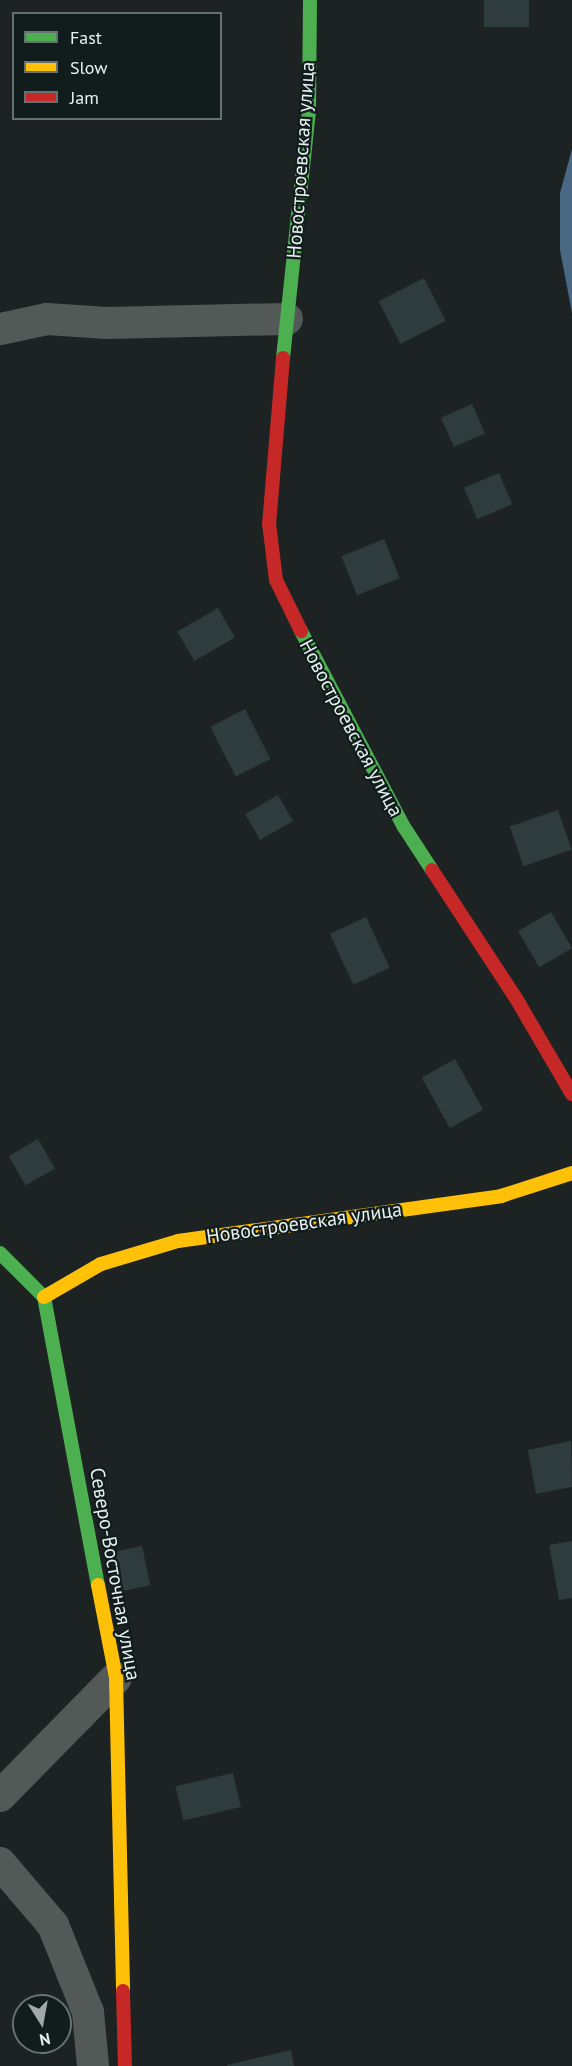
<!DOCTYPE html>
<meta charset="utf-8">
<style>
body{margin:0}
#map{position:relative;width:572px;height:2066px;overflow:hidden;background:#1d2323;font-family:"PT Sans",sans-serif}
div>[style]{position:absolute}
[style*='--x']{left:calc(var(--x)*1px);top:calc(var(--y)*1px);width:calc(var(--w)*1px);rotate:calc(var(--a)*1deg)}
.water>*{inset:0;background:#496884}
.building>*{inset:0;background:#2e3c3e;transform-origin:0 0}
.street>*{height:32px;margin:-16px;padding:0 16px;transform-origin:16px;border-radius:16px;background:#535956}
.fast>*{height:14px;margin:-7px;padding:0 7px;transform-origin:7px;border-radius:7px;background:#4caf50}
.slow>*{height:14px;margin:-7px;padding:0 7px;transform-origin:7px;border-radius:7px;background:#ffc107}
.jam>*{height:14px;margin:-7px;padding:0 7px;transform-origin:7px;border-radius:7px;background:#c62828}
span{translate:-50% -50%;white-space:nowrap;text-align:center;line-height:1.15;-webkit-text-stroke:4.5px #111d1c;paint-order:stroke}
.street-label{font-size:20px;color:#e8f0f0}
.legend{position:absolute;left:12px;top:12px;width:210px;height:108px;box-sizing:border-box;background:#111d1c;border:2px solid #677171;margin:0;padding:8px 10px;list-style:none;font-size:18px;color:#e8f0f0}
.legend li{display:flex;align-items:center;gap:12px;height:30px}
.legend b{width:30px;border:2px solid #677171}
.north{position:absolute;left:12px;top:1994px;width:60px;height:60px;box-sizing:border-box;background:#111d1c;border:2px solid #677171;border-radius:50%;rotate:169deg;font-size:16px;font-weight:700;line-height:24px;text-align:center;color:#e8f0f0}
.north::after{content:'';display:block;margin:auto;width:21px;height:27px;background:#a1a8a8;clip-path:polygon(50% 0,100% 100%,50% 72%,0 100%)}
</style>
<div id="map">
<div class="water">
<i style="clip-path:polygon(572px 149px,572px 313px,560px 250px,560px 193px)"></i>
</div>
<div class="building">
<i style="left:484px;top:0;width:45px;height:27px"></i>
<i style="left:424px;top:278px;width:48px;height:51px;rotate:63deg"></i>
<i style="left:472px;top:404px;width:32px;height:34px;rotate:66deg"></i>
<i style="left:499px;top:473px;width:34px;height:38px;rotate:67deg"></i>
<i style="left:384px;top:539px;width:42px;height:46px;rotate:68deg"></i>
<i style="left:218px;top:608px;width:34px;height:47px;rotate:60deg"></i>
<i style="left:245px;top:709px;width:56px;height:39px;rotate:63deg"></i>
<i style="left:278px;top:795px;width:30px;height:38px;rotate:60deg"></i>
<i style="left:558px;top:810px;width:42px;height:51px;rotate:71deg"></i>
<i style="left:551px;top:912px;width:42px;height:38px;rotate:60deg"></i>
<i style="left:366px;top:917px;width:56px;height:40px;rotate:65deg"></i>
<i style="left:455px;top:1059px;width:58px;height:38px;rotate:61deg"></i>
<i style="left:38px;top:1139px;width:34px;height:34px;rotate:60deg"></i>
<i style="clip-path:polygon(571px 1441px,572px 1487px,536px 1494px,528px 1450px)"></i>
<i style="clip-path:polygon(572px 1541px,572px 1598px,559px 1600px,549px 1545px)"></i>
<i style="left:142px;top:1546px;width:40px;height:28px;rotate:78deg"></i>
<i style="left:233px;top:1773px;width:35px;height:59px;rotate:77deg"></i>
<i style="clip-path:polygon(291px 2050px,294px 2066px,227px 2066px,227px 2065px)"></i>
</div>
<div class="street">
<i style="--x:0;--y:329;--w:48;--a:-12"></i>
<i style="--x:47;--y:319;--w:60;--a:3.8"></i>
<i style="--x:107;--y:323;--w:180;--a:-1.3"></i>
<i style="--x:0;--y:1796;--w:165;--a:-45.5"></i>
<i style="--x:0;--y:1863;--w:82;--a:49.5"></i>
<i style="--x:53;--y:1925;--w:94;--a:68.1"></i>
<i style="--x:88;--y:2012;--w:54;--a:84.7"></i>
</div>
<div class="fast">
<i style="--x:283;--y:358;--w:247;--a:-84"></i>
<i style="--x:309;--y:112;--w:112;--a:-89.5"></i>
<i style="--x:301;--y:631;--w:221;--a:62.3"></i>
<i style="--x:404;--y:827;--w:51;--a:56.9"></i>
<i style="--x:0;--y:1253;--w:62;--a:45"></i>
<i style="--x:44;--y:1297;--w:293;--a:79.4"></i>
</div>
<div class="slow">
<i style="--x:44;--y:1297;--w:66;--a:-30.1"></i>
<i style="--x:101;--y:1264;--w:80;--a:-16.6"></i>
<i style="--x:178;--y:1241;--w:326;--a:-7.9"></i>
<i style="--x:501;--y:1196;--w:75;--a:-17.9"></i>
<i style="--x:98;--y:1585;--w:95;--a:79"></i>
<i style="--x:116;--y:1678;--w:313;--a:88.7"></i>
</div>
<div class="jam">
<i style="--x:283;--y:358;--w:166;--a:94.8"></i>
<i style="--x:269;--y:523;--w:57;--a:83"></i>
<i style="--x:276;--y:580;--w:57;--a:63.9"></i>
<i style="--x:432;--y:870;--w:155;--a:56.8"></i>
<i style="--x:517;--y:1000;--w:109;--a:59.7"></i>
<i style="--x:123;--y:1991;--w:75;--a:88.5"></i>
</div>
<div class="street-label">
<span style="left:301px;top:160px;rotate:-86deg">Новостроевская улица</span>
<span style="left:351px;top:728px;rotate:62deg">Новостроевская улица</span>
<span style="left:304px;top:1223px;rotate:-8deg">Новостроевская улица</span>
<span style="left:115px;top:1574px;rotate:80deg">Северо-Восточная улица</span>
</div>
<ul class="legend">
<li><b style="height:8px;background:#4caf50"></b>Fast</li>
<li><b style="height:8px;background:#ffc107"></b>Slow</li>
<li><b style="height:8px;background:#c62828"></b>Jam</li>
</ul>
<div class="north">N</div>
</div>
